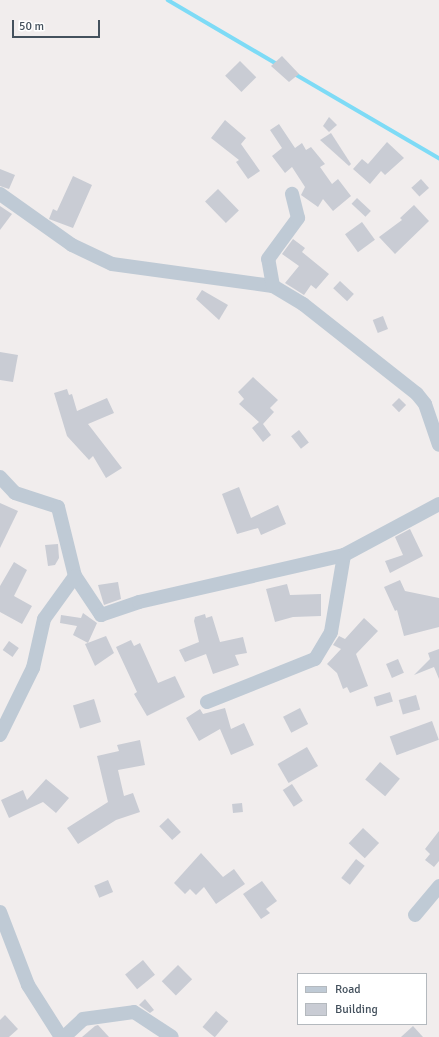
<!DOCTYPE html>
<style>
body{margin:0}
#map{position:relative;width:439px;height:1037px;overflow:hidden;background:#f1eded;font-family:Signika,sans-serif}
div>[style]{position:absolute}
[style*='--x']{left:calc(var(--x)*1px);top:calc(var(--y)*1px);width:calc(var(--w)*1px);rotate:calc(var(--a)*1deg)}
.stream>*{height:3.5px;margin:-1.75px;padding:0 1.75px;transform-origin:1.75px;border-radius:1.75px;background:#7edbf6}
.building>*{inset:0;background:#c9ccd4;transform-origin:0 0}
.minor>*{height:14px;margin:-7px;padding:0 7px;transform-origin:7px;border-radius:7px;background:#bfcad5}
span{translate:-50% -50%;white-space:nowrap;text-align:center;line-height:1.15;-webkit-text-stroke:3px #fff;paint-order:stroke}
.legend{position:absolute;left:297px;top:973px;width:130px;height:52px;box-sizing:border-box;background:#fff;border:1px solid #b4b9be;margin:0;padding:5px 7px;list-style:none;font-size:12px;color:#44515d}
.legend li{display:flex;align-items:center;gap:8px;height:20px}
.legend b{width:20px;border:1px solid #b4b9be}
.scale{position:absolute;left:12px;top:20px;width:88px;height:18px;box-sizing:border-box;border:2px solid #44515d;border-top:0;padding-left:5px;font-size:12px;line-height:14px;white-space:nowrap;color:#44515d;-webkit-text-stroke:3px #fff;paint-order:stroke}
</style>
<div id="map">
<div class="stream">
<i style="--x:168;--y:0;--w:129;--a:30.4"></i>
<i style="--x:295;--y:74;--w:167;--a:30.3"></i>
</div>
<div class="building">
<i style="clip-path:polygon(282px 56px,299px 74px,289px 82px,271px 66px)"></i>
<i style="left:240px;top:61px;width:23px;height:21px;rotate:45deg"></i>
<i style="clip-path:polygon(329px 117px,337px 125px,329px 132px,323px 126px)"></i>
<i style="clip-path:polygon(225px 120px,246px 138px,241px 144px,260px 171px,248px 179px,236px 162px,239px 160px,211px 138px)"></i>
<i style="clip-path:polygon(279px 124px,295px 148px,302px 143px,306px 150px,311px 147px,325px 164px,320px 167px,332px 184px,338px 179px,351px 196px,333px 211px,323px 199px,318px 207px,301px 195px,305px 187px,292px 167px,285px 173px,272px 156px,282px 148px,270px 130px)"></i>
<i style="clip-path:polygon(331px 133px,351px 164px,349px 166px,320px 140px)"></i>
<i style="clip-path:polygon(387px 142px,404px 158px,385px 175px,381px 171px,370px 184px,353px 169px,362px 159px,368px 164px)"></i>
<i style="clip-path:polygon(0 169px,15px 175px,9px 189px,0 186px)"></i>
<i style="clip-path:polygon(73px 176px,92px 185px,73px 228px,49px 219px,53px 209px,57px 211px)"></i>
<i style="left:421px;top:179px;width:12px;height:13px;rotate:48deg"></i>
<i style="left:218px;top:189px;width:30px;height:18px;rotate:46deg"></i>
<i style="left:357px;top:198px;width:19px;height:8px;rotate:43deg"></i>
<i style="clip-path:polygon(414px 205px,429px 221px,395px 254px,379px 237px,402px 220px,400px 218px)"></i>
<i style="clip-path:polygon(0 206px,12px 214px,0 230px)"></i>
<i style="left:362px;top:222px;width:22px;height:21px;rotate:54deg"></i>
<i style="clip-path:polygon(293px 239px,305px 248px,302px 252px,329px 274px,316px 289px,311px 285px,304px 295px,285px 283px,299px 266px,282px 254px)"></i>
<i style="left:340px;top:281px;width:19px;height:10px;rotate:43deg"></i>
<i style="clip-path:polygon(202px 290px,228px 305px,219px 320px,196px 299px)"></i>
<i style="left:383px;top:316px;width:14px;height:11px;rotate:69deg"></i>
<i style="clip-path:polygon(0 352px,18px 355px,13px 382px,0 380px)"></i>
<i style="clip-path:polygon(253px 377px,278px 400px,270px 408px,274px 412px,263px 424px,271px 435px,263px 442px,252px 428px,259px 422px,239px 404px,244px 399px,238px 392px)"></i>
<i style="clip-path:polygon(67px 389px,69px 395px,72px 394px,77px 411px,107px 398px,114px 413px,88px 424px,122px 468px,106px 478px,93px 456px,89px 460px,67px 436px,54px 393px)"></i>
<i style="left:399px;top:398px;width:10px;height:10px;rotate:45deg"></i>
<i style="left:299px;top:430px;width:16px;height:10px;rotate:52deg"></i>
<i style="clip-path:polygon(239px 487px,251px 518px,278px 505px,286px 524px,261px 535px,258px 528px,237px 534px,222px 494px)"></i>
<i style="clip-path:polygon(0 503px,18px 511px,0 548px)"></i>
<i style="clip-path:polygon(410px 529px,423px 556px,390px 573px,385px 561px,403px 555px,395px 537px)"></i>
<i style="clip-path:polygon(58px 544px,59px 558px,55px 565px,48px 566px,45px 545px)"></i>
<i style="clip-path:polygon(14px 562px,27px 570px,14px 596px,32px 606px,22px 624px,0 612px,0 586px)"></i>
<i style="clip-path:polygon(400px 580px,405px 591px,439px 598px,439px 627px,404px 636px,397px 610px,395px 611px,384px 587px)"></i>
<i style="clip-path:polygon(118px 582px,121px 599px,104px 605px,98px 585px)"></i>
<i style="clip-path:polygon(287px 584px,290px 595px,321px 594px,321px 616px,293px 617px,275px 622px,266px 589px)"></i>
<i style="clip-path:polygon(83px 613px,97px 623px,88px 643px,73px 635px,77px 626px,60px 623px,61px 615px,81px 618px)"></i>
<i style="clip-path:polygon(205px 614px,206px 618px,212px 616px,220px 642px,243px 637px,247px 653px,235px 655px,239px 665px,213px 674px,206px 654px,185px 662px,179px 650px,199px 642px,194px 621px,195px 617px)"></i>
<i style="clip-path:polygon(364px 618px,378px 631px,356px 654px,368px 686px,350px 693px,347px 687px,343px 689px,337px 673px,327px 664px,341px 649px,333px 645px,339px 636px,345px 639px)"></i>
<i style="clip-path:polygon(106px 636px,114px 653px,95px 666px,85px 644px)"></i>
<i style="clip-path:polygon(131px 640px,134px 646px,140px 643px,158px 683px,175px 676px,185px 697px,147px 716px,134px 694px,137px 692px,116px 647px)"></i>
<i style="left:9px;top:641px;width:12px;height:11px;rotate:35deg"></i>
<i style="clip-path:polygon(439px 649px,439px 679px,434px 667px,414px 675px,430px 659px,428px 653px)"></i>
<i style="left:398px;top:659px;width:15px;height:13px;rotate:67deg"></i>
<i style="left:390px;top:692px;width:10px;height:17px;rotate:73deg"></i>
<i style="left:416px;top:695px;width:15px;height:18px;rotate:74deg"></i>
<i style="left:94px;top:699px;width:24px;height:22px;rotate:73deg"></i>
<i style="clip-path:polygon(225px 708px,231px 729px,244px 723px,254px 745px,231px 755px,220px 729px,199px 741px,186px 718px,200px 709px,203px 714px)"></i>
<i style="left:300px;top:708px;width:18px;height:19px;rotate:63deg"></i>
<i style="left:432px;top:721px;width:20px;height:45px;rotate:70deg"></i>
<i style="clip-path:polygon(140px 740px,145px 765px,118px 770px,124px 796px,133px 793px,140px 812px,116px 820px,78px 844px,67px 828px,108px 802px,97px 756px,119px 751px,117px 745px)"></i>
<i style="left:307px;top:747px;width:22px;height:34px;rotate:60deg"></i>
<i style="left:380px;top:762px;width:26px;height:23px;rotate:40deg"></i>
<i style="clip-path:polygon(46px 779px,69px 798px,56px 813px,43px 802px,9px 818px,1px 800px,23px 790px,27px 800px)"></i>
<i style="left:292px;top:784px;width:20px;height:11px;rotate:57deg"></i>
<i style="left:242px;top:803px;width:9px;height:10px;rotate:84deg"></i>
<i style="left:168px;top:818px;width:19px;height:12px;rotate:47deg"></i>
<i style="left:363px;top:828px;width:22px;height:21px;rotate:43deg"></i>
<i style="clip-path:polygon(439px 831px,439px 861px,434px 867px,425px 860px,430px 854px,425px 849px)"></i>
<i style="clip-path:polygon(201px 853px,223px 877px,234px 869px,245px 884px,216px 904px,204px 887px,196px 895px,190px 889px,185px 894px,174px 883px)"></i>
<i style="left:356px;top:859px;width:11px;height:24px;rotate:38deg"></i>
<i style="left:108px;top:880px;width:13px;height:15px;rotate:67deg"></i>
<i style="clip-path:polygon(262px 881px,277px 901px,266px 909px,270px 913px,261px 919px,243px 894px)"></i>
<i style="left:143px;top:960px;width:19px;height:23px;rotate:51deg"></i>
<i style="left:178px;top:965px;width:20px;height:23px;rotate:45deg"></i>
<i style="clip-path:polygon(145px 999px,154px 1010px,150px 1013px,139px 1005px)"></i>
<i style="left:216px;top:1011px;width:16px;height:21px;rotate:40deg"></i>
<i style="clip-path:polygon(5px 1015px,18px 1029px,9px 1037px,0 1037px,0 1020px)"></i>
<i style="clip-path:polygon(98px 1025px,109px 1037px,82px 1037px,95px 1026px)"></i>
<i style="clip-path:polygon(413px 1026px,423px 1037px,401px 1037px)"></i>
</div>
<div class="minor">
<i style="--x:0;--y:194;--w:88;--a:35.3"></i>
<i style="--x:72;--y:245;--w:44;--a:25.4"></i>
<i style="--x:112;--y:264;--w:162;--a:7.8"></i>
<i style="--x:273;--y:286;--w:35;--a:31"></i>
<i style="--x:303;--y:304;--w:145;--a:38.3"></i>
<i style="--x:417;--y:394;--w:13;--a:51"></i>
<i style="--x:425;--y:404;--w:43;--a:71.1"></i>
<i style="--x:273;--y:286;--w:27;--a:-100"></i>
<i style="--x:268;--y:259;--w:51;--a:-53.8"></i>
<i style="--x:298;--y:218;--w:25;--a:-104"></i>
<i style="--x:0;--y:477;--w:22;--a:47"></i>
<i style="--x:15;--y:493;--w:45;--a:18"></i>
<i style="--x:58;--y:507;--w:71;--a:76.2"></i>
<i style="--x:75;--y:576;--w:47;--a:56.3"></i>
<i style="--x:101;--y:615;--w:40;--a:-18.9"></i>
<i style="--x:139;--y:602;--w:210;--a:-12.9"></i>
<i style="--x:344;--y:555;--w:108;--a:-28.2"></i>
<i style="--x:207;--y:702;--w:116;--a:-21.7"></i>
<i style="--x:315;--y:659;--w:31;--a:-59"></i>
<i style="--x:331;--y:632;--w:78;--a:-80.4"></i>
<i style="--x:0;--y:735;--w:75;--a:-63.8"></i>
<i style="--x:33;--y:668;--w:50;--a:-77.3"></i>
<i style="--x:44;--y:619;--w:53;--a:-54.2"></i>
<i style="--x:0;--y:912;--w:78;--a:69"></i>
<i style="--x:28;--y:985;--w:62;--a:57.6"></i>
<i style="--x:415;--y:915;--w:38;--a:-50"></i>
<i style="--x:64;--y:1037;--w:26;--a:-43"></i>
<i style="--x:83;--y:1019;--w:51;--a:-7.8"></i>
<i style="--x:134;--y:1012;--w:45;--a:33.3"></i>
</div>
<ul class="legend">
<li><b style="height:5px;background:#bfcad5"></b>Road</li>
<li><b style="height:11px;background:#c9ccd4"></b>Building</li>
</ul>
<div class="scale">50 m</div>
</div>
